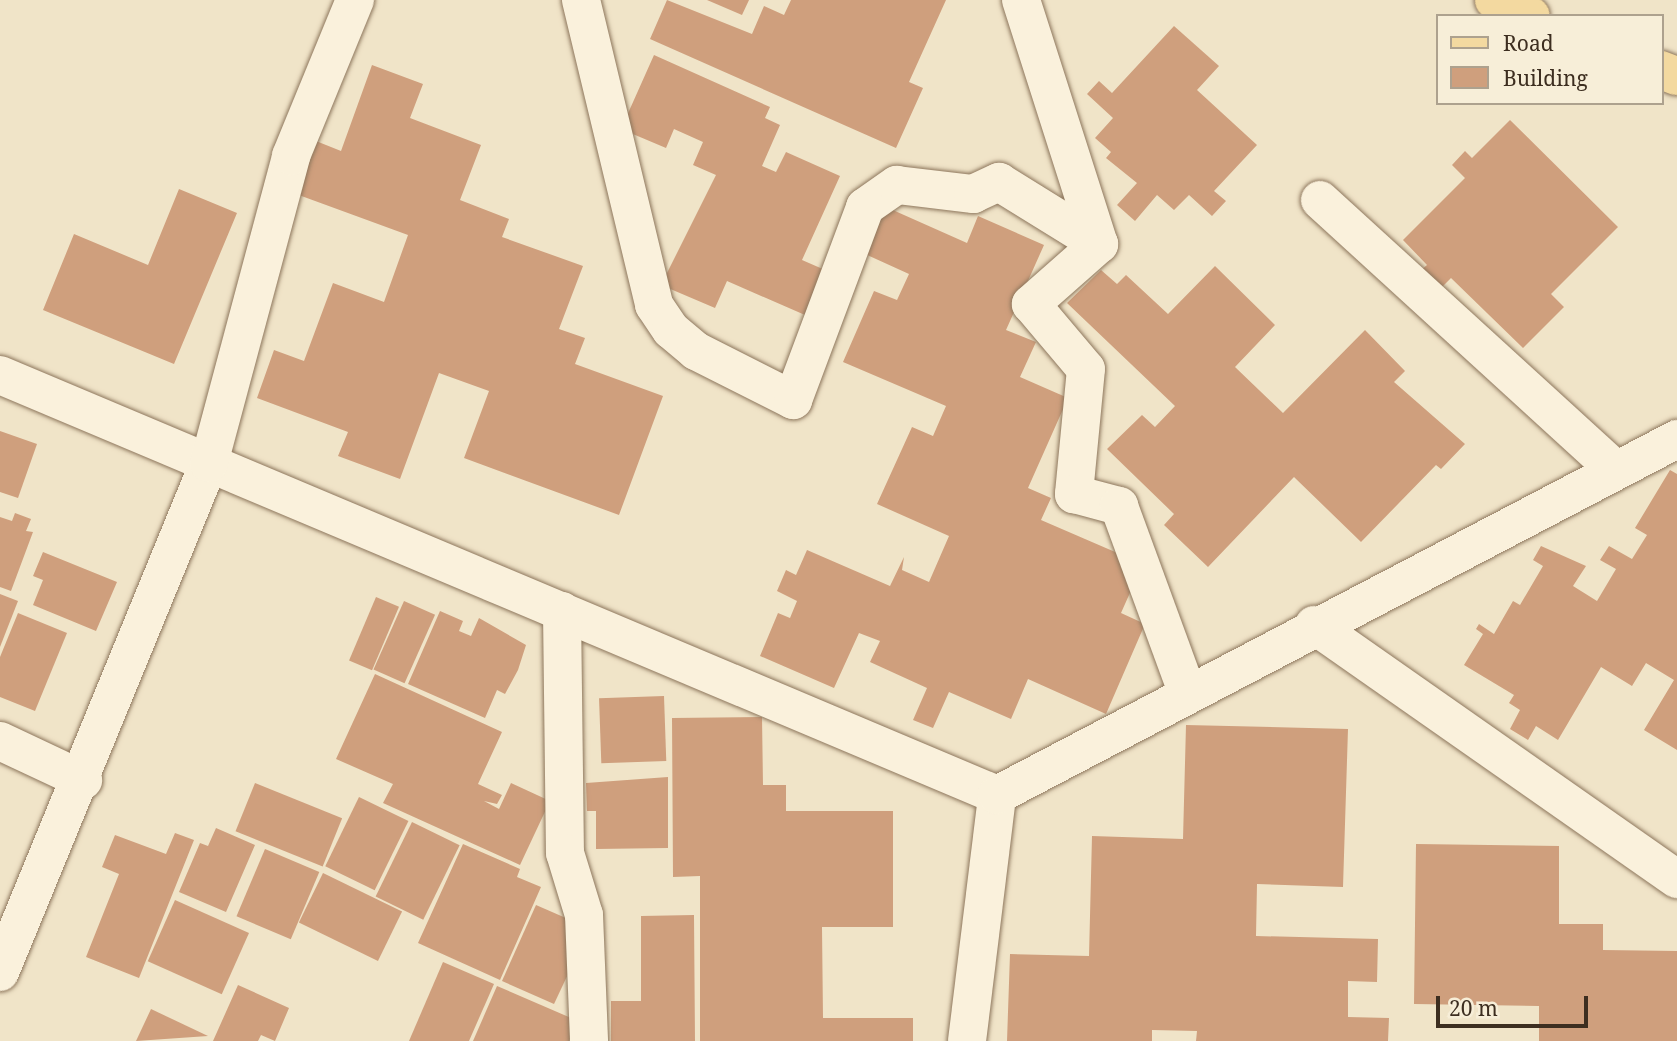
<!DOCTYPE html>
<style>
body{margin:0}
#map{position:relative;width:1677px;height:1041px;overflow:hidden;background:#f0e4c8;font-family:"Noto Serif",serif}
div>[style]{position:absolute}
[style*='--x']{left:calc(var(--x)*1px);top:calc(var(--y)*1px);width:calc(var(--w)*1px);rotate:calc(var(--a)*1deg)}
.building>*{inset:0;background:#cf9f7d;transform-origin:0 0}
.roads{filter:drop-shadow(0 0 2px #8d765c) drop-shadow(0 0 2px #8d765c)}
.minor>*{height:38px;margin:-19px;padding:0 19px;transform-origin:19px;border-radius:19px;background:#faf1dc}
.major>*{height:38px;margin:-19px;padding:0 19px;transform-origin:19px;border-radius:19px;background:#f3d9a0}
span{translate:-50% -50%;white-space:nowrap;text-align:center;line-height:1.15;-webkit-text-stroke:5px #f7eed8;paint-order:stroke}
.legend{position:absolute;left:1436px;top:14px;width:228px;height:91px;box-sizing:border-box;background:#f7eed8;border:2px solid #ada18e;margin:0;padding:9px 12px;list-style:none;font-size:21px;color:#3d2e20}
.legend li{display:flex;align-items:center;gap:14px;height:35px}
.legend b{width:35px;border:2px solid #ada18e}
.scale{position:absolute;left:1436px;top:996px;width:152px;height:32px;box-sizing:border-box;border:4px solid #3d2e20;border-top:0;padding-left:9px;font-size:21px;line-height:24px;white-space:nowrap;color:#3d2e20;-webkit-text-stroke:5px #f7eed8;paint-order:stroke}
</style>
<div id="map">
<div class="building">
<i style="clip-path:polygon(667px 0,752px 34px,764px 6px,784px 15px,791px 0,946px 0,909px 82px,923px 88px,896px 148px,650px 39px)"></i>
<i style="clip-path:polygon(707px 0,749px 0,742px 15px)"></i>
<i style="clip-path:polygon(1174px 26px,1219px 66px,1197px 90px,1257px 145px,1214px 191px,1226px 201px,1212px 216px,1189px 195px,1174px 210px,1157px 195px,1135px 221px,1117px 205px,1137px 183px,1106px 158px,1111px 152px,1095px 138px,1113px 118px,1087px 94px,1099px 81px,1112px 93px)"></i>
<i style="clip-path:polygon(654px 55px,770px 107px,765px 118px,780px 125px,762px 166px,776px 172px,786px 152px,840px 176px,802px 260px,825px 270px,805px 315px,727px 281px,715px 308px,661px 285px,716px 175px,693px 165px,703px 142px,674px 129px,666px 148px,621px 129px)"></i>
<i style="clip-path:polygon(372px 65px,423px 84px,410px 118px,481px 145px,460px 200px,509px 219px,502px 237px,583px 266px,559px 329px,585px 338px,575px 364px,663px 396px,619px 515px,464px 458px,489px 391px,439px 373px,400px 479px,338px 456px,348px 432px,257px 398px,274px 350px,304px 361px,333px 283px,384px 302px,408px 235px,296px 194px,316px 141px,341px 151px)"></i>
<i style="clip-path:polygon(1510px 120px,1618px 227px,1551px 294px,1564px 307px,1523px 348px,1451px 278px,1439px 290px,1420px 271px,1427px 265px,1403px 240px,1465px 178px,1452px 165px,1465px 151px,1472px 158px)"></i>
<i style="clip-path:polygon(179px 189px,237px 213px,174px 364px,43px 310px,74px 234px,148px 265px)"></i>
<i style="clip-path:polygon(886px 207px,967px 243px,978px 216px,1044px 245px,1006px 330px,1036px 342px,1020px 377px,1068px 398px,1028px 488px,1051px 498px,1041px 520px,1129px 558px,1137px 577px,1121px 613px,1145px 624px,1106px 714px,1028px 679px,1011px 719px,949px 692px,933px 728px,913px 720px,927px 688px,870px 662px,880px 641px,859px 633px,834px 688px,760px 656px,778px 613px,790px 618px,797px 601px,777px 591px,786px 570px,796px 575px,807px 550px,890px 586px,904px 557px,902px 570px,929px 582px,949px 536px,877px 504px,912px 427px,933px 436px,946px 406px,843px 362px,874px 291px,897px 300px,909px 274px,865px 254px)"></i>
<i style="clip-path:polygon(1215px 266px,1275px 325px,1235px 367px,1283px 413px,1365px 330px,1405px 371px,1394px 382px,1465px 444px,1441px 469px,1436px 465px,1361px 542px,1294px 477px,1208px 567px,1164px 525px,1174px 514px,1107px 449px,1142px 415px,1155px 427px,1175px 406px,1067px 303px,1101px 270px,1117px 284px,1126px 275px,1168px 314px)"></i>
<i style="clip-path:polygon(0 431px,37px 444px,18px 498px,0 492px)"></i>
<i style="clip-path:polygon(1670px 470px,1677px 474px,1677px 750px,1644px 730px,1674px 680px,1646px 663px,1632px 686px,1601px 667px,1558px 740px,1536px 726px,1528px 740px,1510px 729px,1520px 710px,1509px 703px,1514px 695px,1464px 665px,1483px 634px,1476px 629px,1479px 624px,1494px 634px,1513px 601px,1520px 605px,1543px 566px,1533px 560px,1541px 546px,1586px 566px,1573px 586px,1597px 601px,1616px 569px,1600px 560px,1609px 546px,1632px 559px,1647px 535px,1635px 528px)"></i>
<i style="clip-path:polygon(15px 513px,31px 519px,26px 531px,33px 532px,11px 591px,0 587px,0 517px,12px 521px)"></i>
<i style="clip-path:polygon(43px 552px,117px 582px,96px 631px,33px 605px,43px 580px,33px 576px)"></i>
<i style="clip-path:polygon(0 594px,18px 601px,0 647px)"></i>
<i style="left:376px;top:597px;width:25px;height:69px;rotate:23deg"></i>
<i style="left:404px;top:601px;width:34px;height:75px;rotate:24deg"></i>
<i style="clip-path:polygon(440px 611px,463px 621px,459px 631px,471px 636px,479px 618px,526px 645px,518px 670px,505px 694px,497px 690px,485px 718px,408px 684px)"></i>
<i style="clip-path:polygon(18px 613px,67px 633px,35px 711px,0 697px,0 657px)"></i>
<i style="clip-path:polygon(375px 674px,502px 732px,478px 784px,502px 795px,497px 804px,484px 801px,499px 809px,511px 783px,550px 801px,520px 865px,383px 803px,393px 784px,336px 759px)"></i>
<i style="left:664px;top:696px;width:65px;height:65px;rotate:88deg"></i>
<i style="clip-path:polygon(762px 717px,763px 785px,786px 785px,786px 811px,893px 811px,893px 927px,822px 927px,823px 1018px,913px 1018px,913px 1041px,700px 1041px,700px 876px,673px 877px,672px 718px)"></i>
<i style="clip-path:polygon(1186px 725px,1348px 729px,1343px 887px,1257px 884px,1256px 936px,1378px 939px,1377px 982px,1348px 981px,1348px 1017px,1389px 1018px,1388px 1041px,1196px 1041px,1197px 1031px,1152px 1030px,1152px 1041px,1007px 1041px,1010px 954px,1089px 956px,1092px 836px,1183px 839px)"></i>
<i style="clip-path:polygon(668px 777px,668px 848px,596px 849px,596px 811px,587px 811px,586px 783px)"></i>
<i style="left:255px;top:783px;width:94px;height:52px;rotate:22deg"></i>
<i style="left:359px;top:797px;width:55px;height:77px;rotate:26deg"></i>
<i style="left:412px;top:822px;width:53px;height:83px;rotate:26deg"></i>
<i style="clip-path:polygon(216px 828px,255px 845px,226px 912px,179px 892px,200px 843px,208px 846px)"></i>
<i style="clip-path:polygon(175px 833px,194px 840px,139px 978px,86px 957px,119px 874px,102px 867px,115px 835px,166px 854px)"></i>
<i style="clip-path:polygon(463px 844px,520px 869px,517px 877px,541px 887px,500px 980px,418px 943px)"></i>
<i style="clip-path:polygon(1416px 844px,1559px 846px,1559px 924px,1603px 924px,1603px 950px,1677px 951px,1677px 1041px,1539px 1041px,1539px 1006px,1414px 1004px)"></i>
<i style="left:265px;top:849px;width:59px;height:73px;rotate:23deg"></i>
<i style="left:323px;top:873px;width:88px;height:55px;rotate:26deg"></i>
<i style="left:175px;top:900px;width:81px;height:67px;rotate:24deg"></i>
<i style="clip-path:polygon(536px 905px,575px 922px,570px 970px,554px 1004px,502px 981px)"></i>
<i style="clip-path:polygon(694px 915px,695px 1041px,611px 1041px,611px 1001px,641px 1001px,641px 916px)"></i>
<i style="clip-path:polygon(443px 962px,494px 984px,469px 1041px,409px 1041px)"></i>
<i style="clip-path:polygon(238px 985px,289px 1008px,275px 1041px,261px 1035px,258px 1041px,213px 1041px)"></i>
<i style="clip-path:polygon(497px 986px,578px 1021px,569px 1041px,473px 1041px)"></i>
<i style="clip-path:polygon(151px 1009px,208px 1036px,136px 1041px)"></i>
</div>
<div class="roads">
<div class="minor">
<i style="--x:581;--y:0;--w:314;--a:76.5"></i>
<i style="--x:654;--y:305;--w:30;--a:56"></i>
<i style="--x:671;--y:330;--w:33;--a:40"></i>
<i style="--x:696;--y:351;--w:109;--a:26.8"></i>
<i style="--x:793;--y:400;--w:206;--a:-69.5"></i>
<i style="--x:865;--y:207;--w:39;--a:-35"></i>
<i style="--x:897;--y:185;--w:77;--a:6.8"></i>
<i style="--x:973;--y:194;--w:29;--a:-25"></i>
<i style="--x:999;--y:182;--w:118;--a:31.8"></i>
<i style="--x:1021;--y:0;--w:256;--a:72.3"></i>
<i style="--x:1099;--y:244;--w:91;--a:138.6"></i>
<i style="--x:1031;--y:304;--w:85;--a:49.8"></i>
<i style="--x:1086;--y:369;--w:126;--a:95.5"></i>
<i style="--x:1074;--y:494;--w:47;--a:14.9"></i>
<i style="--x:1119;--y:506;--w:198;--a:69.9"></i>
<i style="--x:1320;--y:200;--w:399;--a:42.4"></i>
<i style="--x:0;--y:375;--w:1082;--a:22.84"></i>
<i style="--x:562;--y:611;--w:242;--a:89.3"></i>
<i style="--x:565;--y:853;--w:65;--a:73"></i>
<i style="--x:584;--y:915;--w:126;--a:87.7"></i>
<i style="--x:1314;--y:625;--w:443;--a:35"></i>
<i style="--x:0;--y:741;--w:92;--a:25.2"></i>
<i style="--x:0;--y:972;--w:550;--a:-67.68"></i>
<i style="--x:209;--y:463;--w:318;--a:-75"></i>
<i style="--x:291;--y:156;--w:169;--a:-67.7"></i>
<i style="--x:967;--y:1041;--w:248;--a:-83"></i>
<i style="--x:997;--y:795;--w:768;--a:-27.63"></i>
</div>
<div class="major">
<i style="--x:1494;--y:0;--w:40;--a:23.4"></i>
<i style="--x:1661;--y:70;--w:17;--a:21"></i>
</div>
</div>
<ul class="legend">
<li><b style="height:9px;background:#f3d9a0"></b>Road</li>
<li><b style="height:19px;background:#cf9f7d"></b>Building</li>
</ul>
<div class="scale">20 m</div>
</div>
